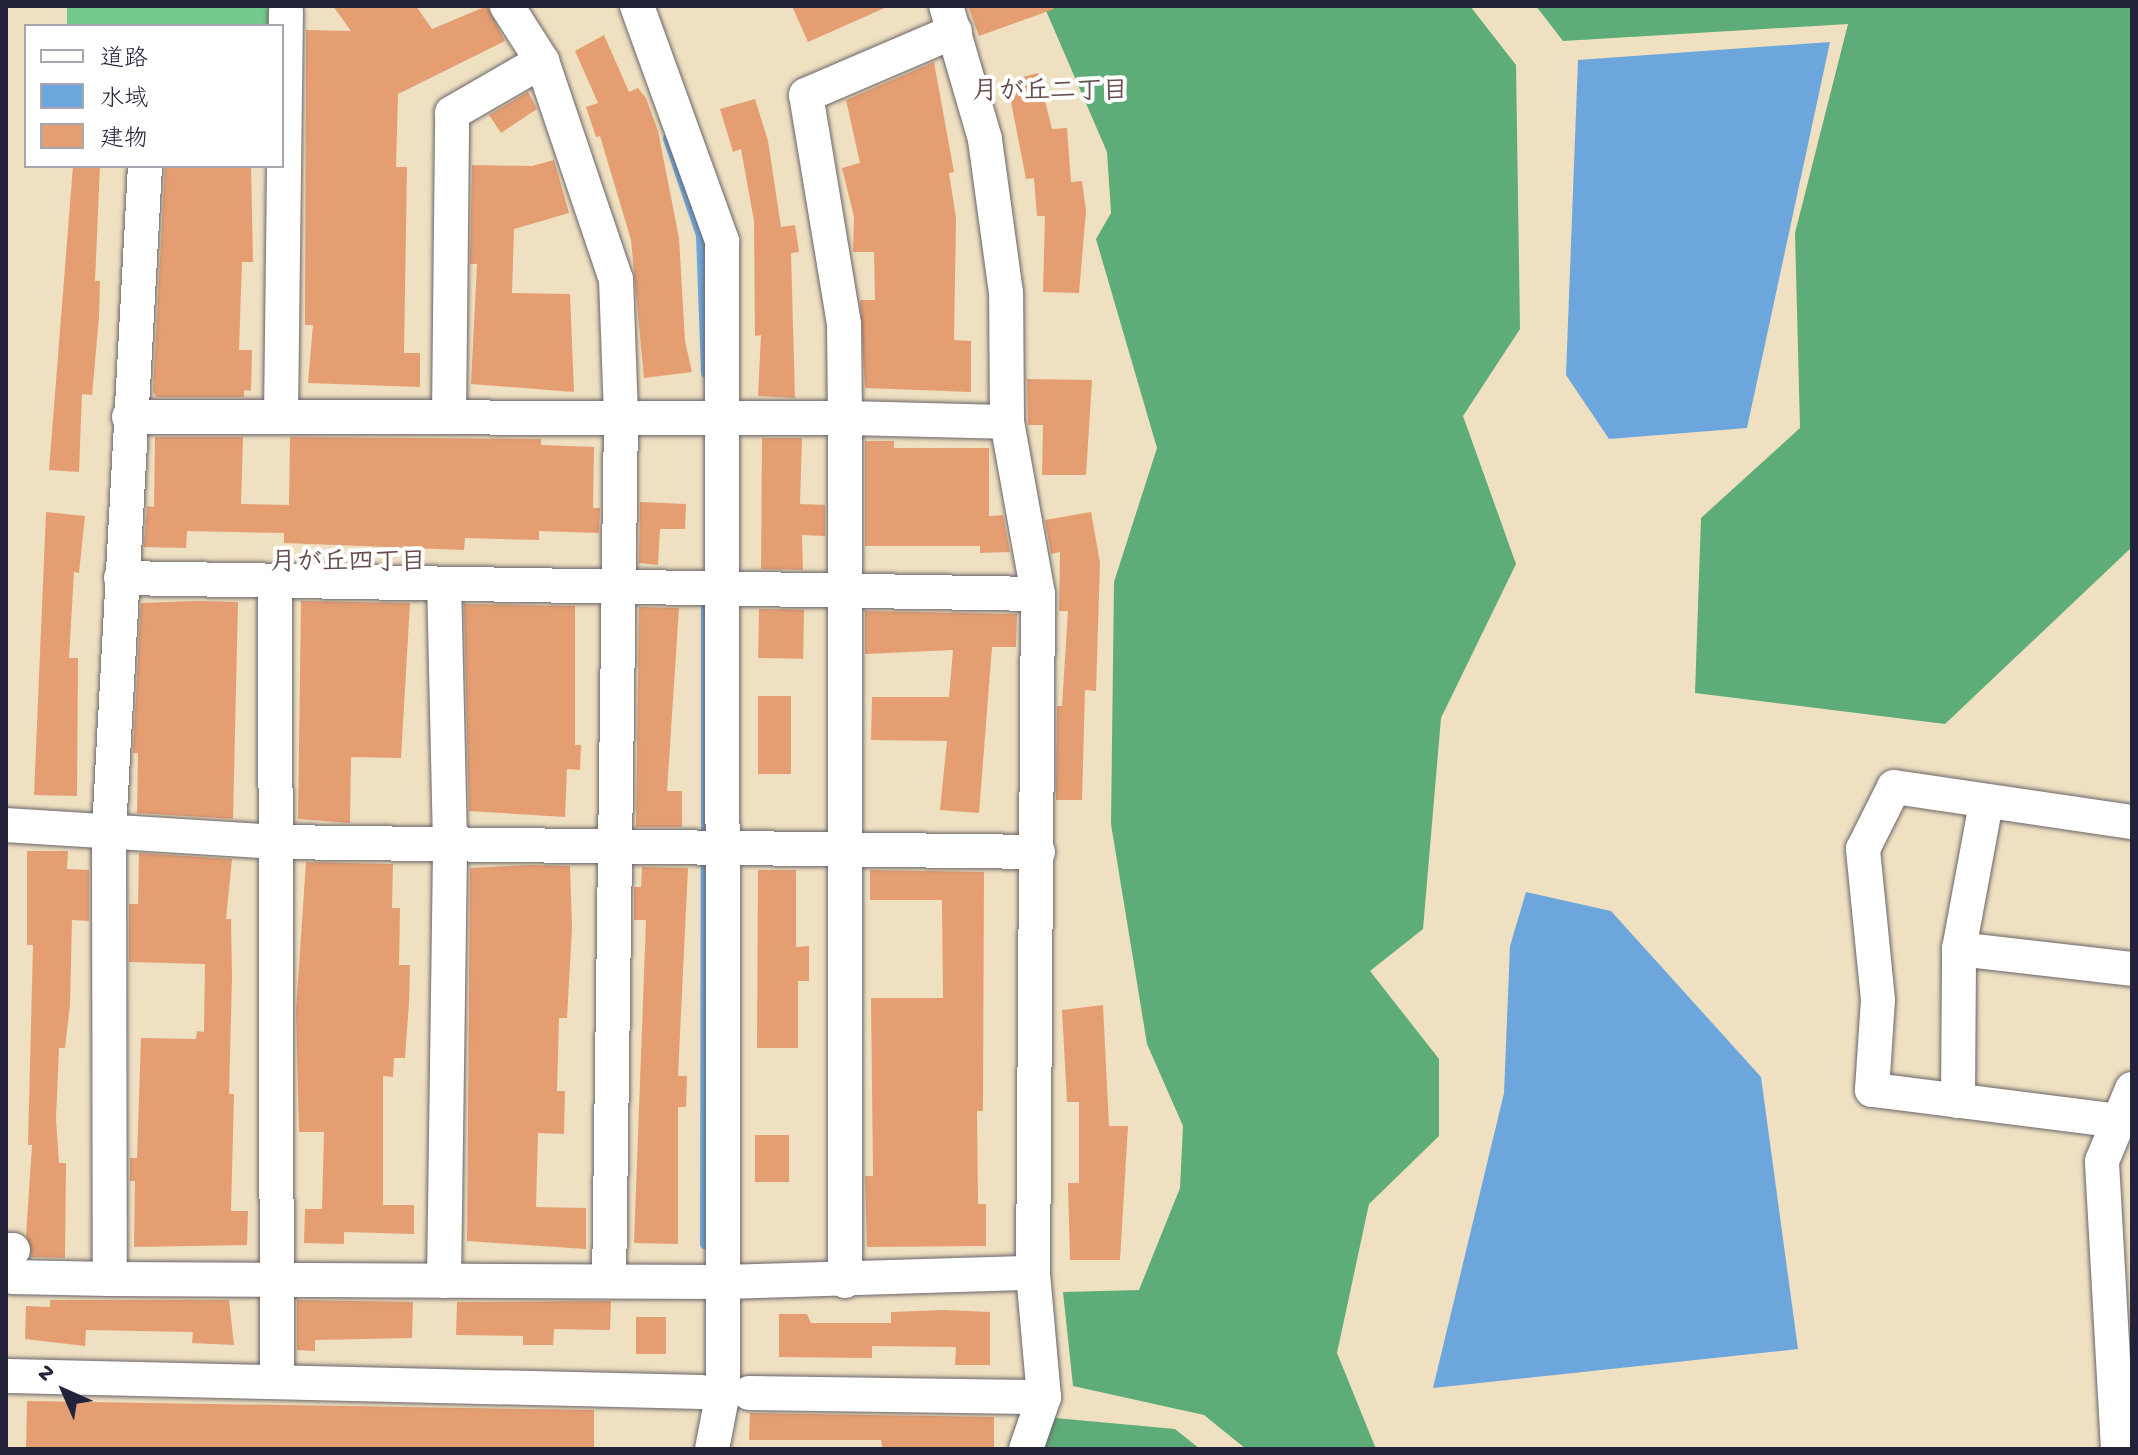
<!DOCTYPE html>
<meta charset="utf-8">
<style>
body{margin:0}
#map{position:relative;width:2138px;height:1455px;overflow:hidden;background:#efe0c1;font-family:"Gochi Hand","Klee One",sans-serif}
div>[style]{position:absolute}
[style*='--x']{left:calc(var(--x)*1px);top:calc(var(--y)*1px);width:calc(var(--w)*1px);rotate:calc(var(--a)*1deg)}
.green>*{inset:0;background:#73c88c;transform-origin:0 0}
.forest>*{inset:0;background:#5eac78}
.water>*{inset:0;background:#6da6dc}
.stream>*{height:9px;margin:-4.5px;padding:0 4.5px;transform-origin:4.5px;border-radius:4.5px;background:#6da6dc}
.building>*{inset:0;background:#e49e72;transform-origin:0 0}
.roads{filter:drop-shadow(0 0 2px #6a646a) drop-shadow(0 0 2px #6a646a)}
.minor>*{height:34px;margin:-17px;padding:0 17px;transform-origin:17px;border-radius:17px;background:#fff}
span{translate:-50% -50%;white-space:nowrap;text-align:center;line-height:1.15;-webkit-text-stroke:8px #fff;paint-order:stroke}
.neighbourhood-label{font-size:26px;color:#664d4e;font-weight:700}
.frame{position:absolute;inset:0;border:8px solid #22223b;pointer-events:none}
.legend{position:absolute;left:24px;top:24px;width:260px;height:144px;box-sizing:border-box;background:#fff;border:2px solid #a7a7b1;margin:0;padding:10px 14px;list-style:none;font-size:24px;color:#22223b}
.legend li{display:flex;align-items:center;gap:16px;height:40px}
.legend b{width:40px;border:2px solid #a7a7b1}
.north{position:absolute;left:24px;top:1351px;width:80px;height:80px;-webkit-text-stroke:6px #fff;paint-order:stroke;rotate:315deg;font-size:22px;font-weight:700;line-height:32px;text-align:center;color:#22223b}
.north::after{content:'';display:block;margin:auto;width:28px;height:36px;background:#22223b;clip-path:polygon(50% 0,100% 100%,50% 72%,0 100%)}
</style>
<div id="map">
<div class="green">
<i style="left:67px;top:6px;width:203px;height:20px"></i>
</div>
<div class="forest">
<i style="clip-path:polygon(1044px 6px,1470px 6px,1516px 65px,1520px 329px,1463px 416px,1516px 564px,1441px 718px,1423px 929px,1370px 971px,1439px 1059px,1439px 1136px,1369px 1204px,1337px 1353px,1376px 1449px,1246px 1449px,1204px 1415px,1073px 1386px,1063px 1292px,1139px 1290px,1180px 1188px,1183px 1126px,1147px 1044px,1111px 824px,1114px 582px,1157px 448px,1096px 239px,1111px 213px,1107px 152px)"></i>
<i style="clip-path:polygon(1536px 6px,2132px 6px,2132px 547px,1945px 724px,1695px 693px,1701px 518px,1800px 428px,1795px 233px,1848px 24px,1563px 41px)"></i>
<i style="clip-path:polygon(1055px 1418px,1175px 1429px,1200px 1449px,1042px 1449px)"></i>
</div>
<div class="water">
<i style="clip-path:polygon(1830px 42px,1747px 428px,1609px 439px,1566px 375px,1578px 60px)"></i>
<i style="clip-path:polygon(1526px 892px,1611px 911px,1761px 1077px,1798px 1349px,1433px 1388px,1504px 1093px,1510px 946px)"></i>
</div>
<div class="stream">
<i style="--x:667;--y:138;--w:102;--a:71.2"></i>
<i style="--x:700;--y:235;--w:138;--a:87.9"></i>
<i style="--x:705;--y:596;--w:245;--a:90"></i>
<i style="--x:704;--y:1244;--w:388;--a:-89.9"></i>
</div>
<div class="building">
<i style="clip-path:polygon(333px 6px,416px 6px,432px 29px,487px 6px,505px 41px,398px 94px,396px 167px,407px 167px,404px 353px,420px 353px,420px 387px,308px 383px,313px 325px,305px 325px,306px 30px,351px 31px)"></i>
<i style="clip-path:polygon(792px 6px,889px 6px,808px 42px)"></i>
<i style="clip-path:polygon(968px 6px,1053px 6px,1054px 9px,979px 36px)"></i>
<i style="clip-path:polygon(604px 35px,629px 92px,638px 88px,646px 98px,658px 131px,679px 238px,685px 341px,692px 372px,644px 378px,631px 240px,600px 136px,596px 137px,586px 107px,598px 103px,575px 51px)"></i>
<i style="clip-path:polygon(934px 62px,954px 172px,949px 173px,956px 218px,954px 340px,971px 341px,971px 392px,865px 388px,860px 300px,875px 300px,874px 252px,853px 252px,854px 217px,842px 168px,860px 163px,846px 100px)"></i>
<i style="clip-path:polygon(1038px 73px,1052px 129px,1067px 128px,1071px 182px,1082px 181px,1086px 211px,1079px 293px,1043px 292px,1045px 216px,1037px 216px,1034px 178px,1026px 179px,1007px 81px)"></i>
<i style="clip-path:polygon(528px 92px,537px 109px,501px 133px,489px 115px)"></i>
<i style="clip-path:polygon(755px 99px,768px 141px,781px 227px,795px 225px,799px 252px,791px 253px,795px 398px,758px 396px,761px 335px,755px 336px,754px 221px,741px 149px,733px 152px,720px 109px)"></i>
<i style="clip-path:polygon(554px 160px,569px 213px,514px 229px,512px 293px,570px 294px,574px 392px,471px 384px,477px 264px,470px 264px,472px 165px,532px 166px)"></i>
<i style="clip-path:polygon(73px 166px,100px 166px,95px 281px,100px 281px,99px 317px,92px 395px,82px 394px,79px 472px,49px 470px)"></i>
<i style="clip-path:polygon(165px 166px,251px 166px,253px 262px,242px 262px,239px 350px,252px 350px,251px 391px,244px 390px,244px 397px,156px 397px,153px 391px)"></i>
<i style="clip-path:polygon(1027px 379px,1092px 380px,1086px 475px,1042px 475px,1043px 425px,1028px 425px)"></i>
<i style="clip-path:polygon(155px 437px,243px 437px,241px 504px,289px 505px,290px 437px,541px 439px,541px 445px,594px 447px,593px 508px,600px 508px,599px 533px,539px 531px,539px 540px,465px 538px,464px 550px,284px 543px,284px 533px,187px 531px,186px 548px,144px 547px,147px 506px,154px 507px)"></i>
<i style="clip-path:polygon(762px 438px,802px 438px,800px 504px,825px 505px,825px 536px,802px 535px,803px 570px,761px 569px)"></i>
<i style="clip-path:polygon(865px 441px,894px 441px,894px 448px,989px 448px,989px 516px,1003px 515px,1010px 552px,980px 553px,980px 546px,865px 546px)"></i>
<i style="clip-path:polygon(640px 502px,686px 504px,685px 529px,660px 529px,658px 565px,639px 563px)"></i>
<i style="clip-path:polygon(46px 512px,85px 516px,79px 573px,74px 572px,69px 658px,78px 658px,77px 796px,34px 795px)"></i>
<i style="clip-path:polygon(1091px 512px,1100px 563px,1096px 691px,1085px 690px,1082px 800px,1056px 800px,1057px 706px,1062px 706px,1068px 611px,1059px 611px,1060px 552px,1051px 554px,1045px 520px)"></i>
<i style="clip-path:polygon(197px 601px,238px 602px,233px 819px,137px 813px,138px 753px,133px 753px,141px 603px)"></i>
<i style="clip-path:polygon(301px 601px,410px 603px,401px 758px,351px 757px,350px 823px,298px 819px)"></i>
<i style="clip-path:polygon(464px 604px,575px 606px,575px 745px,581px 745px,580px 770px,567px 769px,565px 817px,469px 811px)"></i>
<i style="clip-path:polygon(639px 607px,679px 608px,667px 791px,682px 791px,682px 827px,636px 827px)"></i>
<i style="left:759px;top:609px;width:45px;height:49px;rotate:1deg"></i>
<i style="clip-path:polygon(865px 611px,1017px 614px,1016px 647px,992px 647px,979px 813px,940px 810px,947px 741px,871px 740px,872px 697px,949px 697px,953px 650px,865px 654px)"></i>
<i style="left:758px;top:696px;width:33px;height:78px"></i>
<i style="clip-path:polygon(27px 851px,68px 851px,67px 869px,89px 870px,89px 921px,72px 920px,70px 1005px,65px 1048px,59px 1048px,56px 1118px,59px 1163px,66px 1163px,65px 1258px,31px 1257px,26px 1236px,32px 1145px,28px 1145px,33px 945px,27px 945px)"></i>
<i style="clip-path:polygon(139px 853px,232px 859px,226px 919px,231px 919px,232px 978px,229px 1094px,234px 1094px,231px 1211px,248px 1211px,247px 1245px,134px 1247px,135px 1181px,130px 1181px,130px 1158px,137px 1158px,141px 1038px,196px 1039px,197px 1031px,204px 1032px,205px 964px,129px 962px,129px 904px,138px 904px)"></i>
<i style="clip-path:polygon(306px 862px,393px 864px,392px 908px,400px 908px,399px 965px,410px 965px,409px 1003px,405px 1058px,394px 1058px,393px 1077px,383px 1076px,383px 1205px,414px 1205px,414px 1234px,344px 1232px,344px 1244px,304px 1243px,305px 1209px,322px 1209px,324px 1132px,299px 1132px,296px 1010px)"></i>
<i style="clip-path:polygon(530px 865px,570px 866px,572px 928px,567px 1018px,559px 1018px,557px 1091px,565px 1091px,564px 1134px,538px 1133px,536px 1207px,586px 1208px,586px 1249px,467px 1241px,470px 868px)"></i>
<i style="clip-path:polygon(642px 867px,688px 868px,678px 1076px,687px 1076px,686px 1107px,678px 1107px,678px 1244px,634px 1243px,646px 920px,634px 920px,634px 887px,641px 887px)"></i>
<i style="clip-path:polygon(758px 870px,796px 870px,796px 947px,809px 946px,809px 981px,798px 981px,798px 1048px,757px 1048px)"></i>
<i style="clip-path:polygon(870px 870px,984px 872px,983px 1111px,977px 1111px,978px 1204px,986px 1204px,986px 1246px,867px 1247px,865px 1176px,873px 1176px,871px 998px,943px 998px,942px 900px,870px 900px)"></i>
<i style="clip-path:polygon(1103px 1005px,1109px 1126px,1128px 1126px,1120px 1260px,1070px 1260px,1068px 1183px,1079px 1183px,1079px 1102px,1067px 1102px,1062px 1010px)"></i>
<i style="left:755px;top:1135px;width:34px;height:47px"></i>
<i style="clip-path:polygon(50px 1300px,229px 1300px,234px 1345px,192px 1343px,193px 1332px,86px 1330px,85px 1346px,25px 1339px,26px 1306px,50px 1307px)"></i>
<i style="clip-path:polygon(297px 1300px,413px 1302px,412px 1338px,315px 1340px,315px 1351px,297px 1350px)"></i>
<i style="clip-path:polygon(611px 1301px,610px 1330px,554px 1329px,553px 1345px,523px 1345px,523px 1336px,456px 1335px,457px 1302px)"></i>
<i style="clip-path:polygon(944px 1310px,990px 1312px,990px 1365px,955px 1365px,956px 1347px,872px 1346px,872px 1358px,779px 1357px,779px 1314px,807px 1314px,811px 1323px,891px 1323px,891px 1312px)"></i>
<i style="left:636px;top:1317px;width:30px;height:37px"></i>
<i style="clip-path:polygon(27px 1401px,594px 1410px,594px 1449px,26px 1449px)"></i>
<i style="clip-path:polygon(750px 1413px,994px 1417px,994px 1449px,882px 1447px,881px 1440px,749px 1440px)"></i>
</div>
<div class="roads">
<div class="minor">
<i style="--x:507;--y:6;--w:65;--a:57.5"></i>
<i style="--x:542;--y:61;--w:230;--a:71.3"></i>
<i style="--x:616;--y:279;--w:137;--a:87.9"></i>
<i style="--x:621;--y:416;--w:865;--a:90.79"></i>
<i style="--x:637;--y:6;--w:250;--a:70.1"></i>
<i style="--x:722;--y:241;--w:1151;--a:89.95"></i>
<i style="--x:723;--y:1392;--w:58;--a:100.9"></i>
<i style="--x:145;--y:166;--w:666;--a:93.1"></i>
<i style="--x:109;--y:831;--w:448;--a:89.9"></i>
<i style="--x:110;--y:1279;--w:614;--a:0.28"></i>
<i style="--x:724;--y:1282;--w:309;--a:-1.7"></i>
<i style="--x:1033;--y:1273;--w:679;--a:-89.58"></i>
<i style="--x:1038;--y:594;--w:175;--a:-100.2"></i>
<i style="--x:1007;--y:422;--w:129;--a:-90.4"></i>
<i style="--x:1006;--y:293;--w:155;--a:-97.8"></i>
<i style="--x:985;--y:139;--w:139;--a:-106.3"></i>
<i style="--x:129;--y:417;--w:716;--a:0.08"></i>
<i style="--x:845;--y:418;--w:94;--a:-90.6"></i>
<i style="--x:844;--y:324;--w:232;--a:-99.4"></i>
<i style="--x:806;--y:95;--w:162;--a:-23.2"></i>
<i style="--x:281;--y:417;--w:405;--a:-89.3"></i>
<i style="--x:449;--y:417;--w:304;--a:-89.4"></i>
<i style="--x:452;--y:113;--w:104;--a:-30"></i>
<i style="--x:121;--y:578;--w:917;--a:1"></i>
<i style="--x:275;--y:581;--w:801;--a:89.86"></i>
<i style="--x:6;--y:825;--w:271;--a:3.6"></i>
<i style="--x:276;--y:842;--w:762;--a:0.75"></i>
<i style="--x:1959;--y:949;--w:174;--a:6.6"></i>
<i style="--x:1958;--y:1101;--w:152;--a:-89.6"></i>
<i style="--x:1959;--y:949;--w:148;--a:-79.5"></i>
<i style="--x:2119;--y:1121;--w:249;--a:-172.8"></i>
<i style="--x:1872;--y:1090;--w:90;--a:-86.2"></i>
<i style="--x:1878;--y:1000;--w:152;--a:-95.7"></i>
<i style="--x:1863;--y:849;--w:69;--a:-63.4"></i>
<i style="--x:1894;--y:787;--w:241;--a:8.4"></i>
<i style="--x:6;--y:1250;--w:7;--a:0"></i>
<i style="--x:12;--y:1277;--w:98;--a:1.2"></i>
<i style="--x:444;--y:1281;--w:437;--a:-89.2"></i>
<i style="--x:450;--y:844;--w:259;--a:-91.3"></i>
<i style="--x:845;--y:1281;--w:863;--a:-90"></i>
<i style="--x:845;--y:418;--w:162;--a:1.4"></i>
<i style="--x:9;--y:1376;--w:693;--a:1.32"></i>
<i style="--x:749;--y:1393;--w:295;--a:0.8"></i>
<i style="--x:1026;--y:1449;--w:55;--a:-70.9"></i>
<i style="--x:1044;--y:1397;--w:124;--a:-95.1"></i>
<i style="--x:2118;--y:1449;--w:288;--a:-93.2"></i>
<i style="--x:2102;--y:1161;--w:78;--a:-67.4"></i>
</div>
</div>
<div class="neighbourhood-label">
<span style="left:1050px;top:94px">月が丘二丁目</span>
<span style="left:348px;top:565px">月が丘四丁目</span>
</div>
<div class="frame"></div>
<ul class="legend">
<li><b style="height:10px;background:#fff"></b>道路</li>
<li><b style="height:22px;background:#6da6dc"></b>水域</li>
<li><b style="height:22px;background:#e49e72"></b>建物</li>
</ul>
<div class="north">N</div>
</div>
